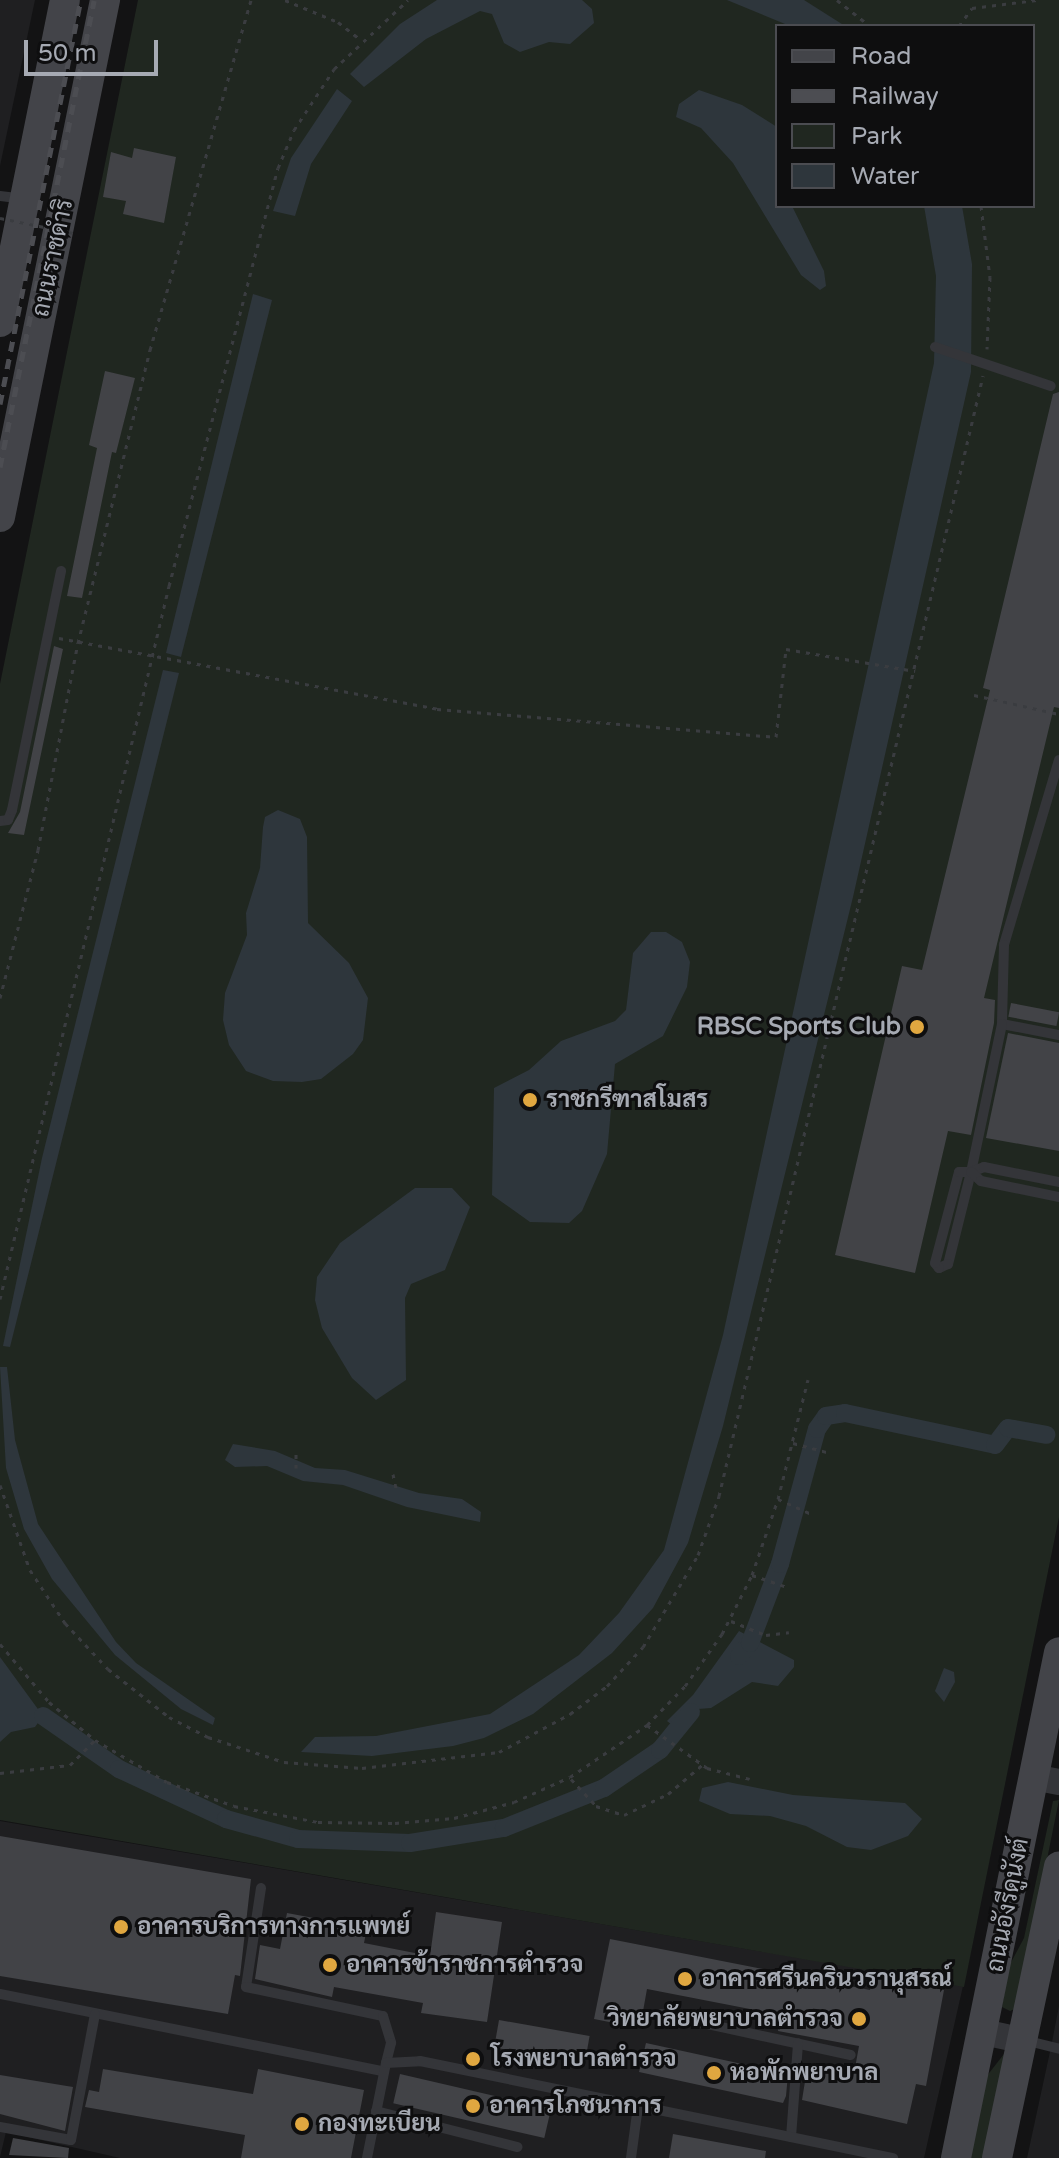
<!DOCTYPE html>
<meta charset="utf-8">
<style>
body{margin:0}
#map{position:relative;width:1059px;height:2158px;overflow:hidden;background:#131314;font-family:"Varela Round",Sarabun,sans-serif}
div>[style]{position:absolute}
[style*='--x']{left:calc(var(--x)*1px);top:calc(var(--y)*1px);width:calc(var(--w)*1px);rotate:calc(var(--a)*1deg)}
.built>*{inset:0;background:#1f1f21}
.green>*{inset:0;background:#202720}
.water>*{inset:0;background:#2e363c}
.canal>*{height:18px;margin:-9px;padding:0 9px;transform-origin:9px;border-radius:9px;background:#2e363c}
.building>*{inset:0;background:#424347;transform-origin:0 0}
.path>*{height:3px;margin-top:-1.5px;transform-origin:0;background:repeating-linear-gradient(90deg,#3a3c40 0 4px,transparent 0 10px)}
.service>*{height:10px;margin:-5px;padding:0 5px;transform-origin:5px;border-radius:5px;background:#343539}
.tertiary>*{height:26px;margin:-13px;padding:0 13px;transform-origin:13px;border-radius:13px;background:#343539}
.secondary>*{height:30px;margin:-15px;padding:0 15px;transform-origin:15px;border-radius:15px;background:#434449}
.rail>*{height:5px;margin-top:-2.5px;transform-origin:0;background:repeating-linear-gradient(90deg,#4c4d52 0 10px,transparent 0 18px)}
.path-bridge>*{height:3px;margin-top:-1.5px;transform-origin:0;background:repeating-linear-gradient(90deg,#3a3c40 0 4px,transparent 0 10px)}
.dots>*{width:22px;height:22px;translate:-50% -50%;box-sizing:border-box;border:4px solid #0e0e0f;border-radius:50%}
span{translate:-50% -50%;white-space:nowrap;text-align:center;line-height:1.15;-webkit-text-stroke:6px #0e0e0f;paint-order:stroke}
.street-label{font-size:24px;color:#a6aab3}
.poi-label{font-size:24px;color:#a6aab3;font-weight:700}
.right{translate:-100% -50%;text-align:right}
.left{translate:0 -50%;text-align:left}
.legend{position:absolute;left:775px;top:24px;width:260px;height:184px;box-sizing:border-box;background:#0e0e0f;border:2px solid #4b4c51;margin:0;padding:10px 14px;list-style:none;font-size:24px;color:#a6aab3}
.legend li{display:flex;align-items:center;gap:16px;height:40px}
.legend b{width:40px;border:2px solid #4b4c51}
.scale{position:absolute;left:24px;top:40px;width:134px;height:36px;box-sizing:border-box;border:4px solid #a6aab3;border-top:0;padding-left:10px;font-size:24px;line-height:28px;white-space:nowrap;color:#a6aab3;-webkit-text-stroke:6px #0e0e0f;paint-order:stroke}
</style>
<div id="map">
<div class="built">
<i style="clip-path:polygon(0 0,35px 0,0 166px)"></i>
<i style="clip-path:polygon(0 1821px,963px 1986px,924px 2158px,120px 2158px,6px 2132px,0 2157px)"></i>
<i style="clip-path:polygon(1059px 2006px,1059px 2158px,1027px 2158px,1051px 2047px)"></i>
</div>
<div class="green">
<i style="clip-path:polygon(evenodd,138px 0,1059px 0,1059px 1517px,964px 1987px,0 1820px,0 684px,138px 0,777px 26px,1033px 26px,1033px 206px,777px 206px,777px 26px)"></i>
<i style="clip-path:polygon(1059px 1800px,1017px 2008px,1010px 2011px,1002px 2007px,1009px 1966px,1024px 1938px,1053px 1801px)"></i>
<i style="clip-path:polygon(1004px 2054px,1008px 2056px,988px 2158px,969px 2158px,986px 2077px)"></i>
</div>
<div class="water">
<i style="clip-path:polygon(437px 0,582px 0,592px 9px,594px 23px,570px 44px,549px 42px,520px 52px,504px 43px,492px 14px,480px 11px,426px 39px,364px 87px,350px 74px,400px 24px)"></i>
<i style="clip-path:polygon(727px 0,804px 0,845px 26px,790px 26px)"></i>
<i style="clip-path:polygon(337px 89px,352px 101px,311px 164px,295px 216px,273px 211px,291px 158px)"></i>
<i style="clip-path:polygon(699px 90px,742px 105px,777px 127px,777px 206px,792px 206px,824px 271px,826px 286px,820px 290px,801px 275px,733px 163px,701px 128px,676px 117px,679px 104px)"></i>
<i style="clip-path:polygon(924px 206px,962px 206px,972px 264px,971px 372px,853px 897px,723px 1426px,688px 1543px,653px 1608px,612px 1653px,533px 1714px,484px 1738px,453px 1746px,372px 1756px,301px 1752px,315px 1737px,376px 1736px,490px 1714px,579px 1655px,619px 1613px,664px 1550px,723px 1335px,934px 363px,936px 276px)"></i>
<i style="clip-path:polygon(253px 294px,272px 300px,181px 657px,166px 653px)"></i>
<i style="clip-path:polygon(163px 670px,179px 673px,10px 1347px,3px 1346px,42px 1158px)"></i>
<i style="clip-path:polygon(278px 810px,300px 819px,307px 837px,308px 923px,349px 963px,368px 998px,363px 1040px,353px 1054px,321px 1079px,302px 1082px,273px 1081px,246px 1071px,229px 1045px,223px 1020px,225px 993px,247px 935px,246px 913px,260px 868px,263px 827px,265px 817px)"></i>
<i style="clip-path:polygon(651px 932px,666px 932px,682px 942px,690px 962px,687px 987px,663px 1036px,615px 1064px,607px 1154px,582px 1211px,569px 1223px,530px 1222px,492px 1195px,494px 1088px,529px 1070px,561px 1041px,615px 1021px,626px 1010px,633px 953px)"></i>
<i style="clip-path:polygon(415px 1188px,452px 1188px,470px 1207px,445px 1270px,411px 1284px,405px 1298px,406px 1380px,376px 1400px,352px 1378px,322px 1328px,315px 1300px,317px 1277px,340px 1243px)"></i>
<i style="clip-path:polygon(0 1367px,7px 1367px,15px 1440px,38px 1524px,116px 1642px,136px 1663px,215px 1718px,213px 1725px,181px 1709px,115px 1655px,52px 1579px,24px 1529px,6px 1468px)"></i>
<i style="clip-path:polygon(233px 1444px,275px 1451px,315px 1468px,345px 1470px,419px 1493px,462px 1499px,481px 1512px,480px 1522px,407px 1507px,343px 1485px,303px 1481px,267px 1466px,235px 1467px,225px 1460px)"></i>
<i style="clip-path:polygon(739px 1631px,794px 1660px,794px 1667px,778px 1686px,752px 1682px,711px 1708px,698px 1709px,680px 1731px,667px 1721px,693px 1695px)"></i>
<i style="clip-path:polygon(0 1657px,43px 1716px,35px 1727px,11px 1732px,0 1742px)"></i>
<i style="clip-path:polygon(944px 1668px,954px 1672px,955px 1682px,944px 1702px,935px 1691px)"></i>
<i style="clip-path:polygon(728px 1782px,793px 1795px,905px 1803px,922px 1819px,908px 1836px,871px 1850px,847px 1847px,806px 1826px,770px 1816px,730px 1814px,699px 1801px,702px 1788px)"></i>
</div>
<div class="canal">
<i style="--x:739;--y:1656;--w:17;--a:-50"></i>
<i style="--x:750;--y:1643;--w:85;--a:-69.2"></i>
<i style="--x:780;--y:1564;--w:140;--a:-74.7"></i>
<i style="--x:817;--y:1429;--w:16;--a:-55"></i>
<i style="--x:826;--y:1416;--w:19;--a:-9"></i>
<i style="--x:845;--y:1413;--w:153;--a:12"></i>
<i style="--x:995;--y:1445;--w:21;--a:-53"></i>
<i style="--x:1008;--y:1428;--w:39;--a:10"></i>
<i style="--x:43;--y:1716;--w:93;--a:34.9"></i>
<i style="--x:119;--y:1769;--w:118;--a:25"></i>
<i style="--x:226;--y:1819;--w:75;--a:15.5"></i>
<i style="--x:298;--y:1839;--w:112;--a:2"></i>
<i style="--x:410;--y:1843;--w:95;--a:-9.1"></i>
<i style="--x:504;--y:1828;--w:108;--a:-21.8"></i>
<i style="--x:604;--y:1788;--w:68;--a:-34.2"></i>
<i style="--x:660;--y:1750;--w:49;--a:-50.8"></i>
</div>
<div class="building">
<i style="clip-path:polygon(134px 148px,176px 157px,164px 223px,123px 214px,126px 201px,103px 197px,111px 152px,132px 158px)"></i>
<i style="clip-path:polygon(105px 371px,135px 378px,116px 453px,112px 452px,82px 598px,67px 596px,97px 448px,89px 445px)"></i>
<i style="clip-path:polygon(1059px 392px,1059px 708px,1054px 707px,984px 998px,995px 1000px,994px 1023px,971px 1135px,948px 1131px,915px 1273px,835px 1255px,902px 966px,922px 970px,990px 690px,983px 688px,1053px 394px)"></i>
<i style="clip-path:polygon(54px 646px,63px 649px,24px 835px,8px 833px,20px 812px)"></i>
<i style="left:1011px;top:1003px;width:49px;height:14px;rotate:11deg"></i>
<i style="clip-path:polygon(1008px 1033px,1059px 1043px,1059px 1151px,986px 1138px)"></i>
<i style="clip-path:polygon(0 1836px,251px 1879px,240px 1976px,235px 1975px,228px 2014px,0 1976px)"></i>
<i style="clip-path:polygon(436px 1912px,502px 1922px,487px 2022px,421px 2013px,423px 2003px,334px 1987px,332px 1997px,255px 1979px,260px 1945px,280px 1949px,287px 1913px,367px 1928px,364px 1943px,430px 1956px)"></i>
<i style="clip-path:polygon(610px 1939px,870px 1990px,873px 1977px,944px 1990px,926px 2086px,916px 2084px,907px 2124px,802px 2100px,807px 2069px,853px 2079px,859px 2046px,778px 2031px,781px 2015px,647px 1989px,640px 2028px,594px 2019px)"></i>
<i style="left:499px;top:2020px;width:92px;height:28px;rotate:10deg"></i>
<i style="clip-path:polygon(646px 2043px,788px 2074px,786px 2096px,783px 2103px,639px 2072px)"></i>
<i style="clip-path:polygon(103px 2069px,253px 2094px,258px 2069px,364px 2090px,351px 2158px,241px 2158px,245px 2135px,85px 2107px,89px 2090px,99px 2092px)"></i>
<i style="left:400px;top:2074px;width:155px;height:30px;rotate:13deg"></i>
<i style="clip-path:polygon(0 2075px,73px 2087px,65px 2131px,0 2114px)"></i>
<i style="clip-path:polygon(673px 2134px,766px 2151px,765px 2158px,669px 2158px)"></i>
<i style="clip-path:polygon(13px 2138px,69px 2148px,68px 2158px,9px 2155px)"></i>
</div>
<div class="path">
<i style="--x:285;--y:0;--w:57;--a:22.5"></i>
<i style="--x:338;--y:22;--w:28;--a:38"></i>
<i style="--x:837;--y:0;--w:42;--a:38.2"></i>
<i style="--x:959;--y:26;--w:22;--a:-54"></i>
<i style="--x:972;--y:8;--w:65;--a:-7"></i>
<i style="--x:981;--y:206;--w:72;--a:82.8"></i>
<i style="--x:990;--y:277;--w:72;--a:92.4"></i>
<i style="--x:59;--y:638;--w:385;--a:10.6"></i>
<i style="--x:437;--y:709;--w:340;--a:4.7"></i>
<i style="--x:776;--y:737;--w:89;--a:-83.5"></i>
<i style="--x:786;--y:649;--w:131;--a:9.7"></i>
<i style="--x:974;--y:695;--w:87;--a:12.6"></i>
<i style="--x:0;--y:998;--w:153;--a:-75.6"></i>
<i style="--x:38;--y:850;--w:211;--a:-79.1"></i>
<i style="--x:78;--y:643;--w:302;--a:-76.2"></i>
<i style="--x:150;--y:350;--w:364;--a:-73.9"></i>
<i style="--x:0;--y:1299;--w:733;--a:-76.67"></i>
<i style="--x:169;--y:586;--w:432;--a:-75.4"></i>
<i style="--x:278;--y:168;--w:41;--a:-67.2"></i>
<i style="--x:294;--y:130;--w:73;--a:-56.7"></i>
<i style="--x:334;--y:69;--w:101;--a:-43"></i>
<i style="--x:793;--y:1443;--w:38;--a:15"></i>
<i style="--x:296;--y:1468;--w:18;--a:-90"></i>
<i style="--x:393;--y:1474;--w:19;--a:78"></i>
<i style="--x:0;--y:1485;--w:90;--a:70.6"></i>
<i style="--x:30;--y:1570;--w:64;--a:56.6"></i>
<i style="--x:65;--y:1623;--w:63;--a:46.9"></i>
<i style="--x:108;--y:1669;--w:78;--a:38.2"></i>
<i style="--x:169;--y:1717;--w:44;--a:27.1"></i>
<i style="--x:208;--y:1737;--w:80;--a:18.2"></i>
<i style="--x:284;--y:1762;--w:78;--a:4.4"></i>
<i style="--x:362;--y:1768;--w:138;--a:-6.7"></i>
<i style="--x:499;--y:1752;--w:81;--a:-28.2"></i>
<i style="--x:570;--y:1714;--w:46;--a:-37.1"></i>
<i style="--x:607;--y:1686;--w:53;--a:-47.3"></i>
<i style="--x:643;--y:1647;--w:107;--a:-59.1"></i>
<i style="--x:698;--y:1555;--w:63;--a:-70.4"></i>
<i style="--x:719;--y:1496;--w:1151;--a:-76.74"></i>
<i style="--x:778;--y:1499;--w:37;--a:24"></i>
<i style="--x:752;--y:1575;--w:39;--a:19"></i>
<i style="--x:731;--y:1621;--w:38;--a:22"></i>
<i style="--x:766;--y:1635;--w:23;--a:-7"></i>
<i style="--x:0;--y:1644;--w:76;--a:49.8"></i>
<i style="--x:49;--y:1702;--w:60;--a:39.6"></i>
<i style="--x:95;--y:1740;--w:83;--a:30.3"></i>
<i style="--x:167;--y:1782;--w:71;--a:19.7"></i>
<i style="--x:234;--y:1806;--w:86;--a:10.8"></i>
<i style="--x:318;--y:1822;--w:77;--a:0.7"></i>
<i style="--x:395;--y:1823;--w:59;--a:-4.8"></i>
<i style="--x:454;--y:1818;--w:62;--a:-14.9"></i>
<i style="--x:514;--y:1802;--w:61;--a:-24.1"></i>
<i style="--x:570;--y:1777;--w:93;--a:-34"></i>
<i style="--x:647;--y:1725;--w:54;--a:-45.7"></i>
<i style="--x:685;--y:1686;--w:64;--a:-54.6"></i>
<i style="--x:722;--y:1634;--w:66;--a:-63"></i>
<i style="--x:752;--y:1575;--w:80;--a:-71.1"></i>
<i style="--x:778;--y:1499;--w:123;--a:-75.9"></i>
<i style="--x:647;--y:1725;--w:74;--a:35.6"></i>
<i style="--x:707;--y:1768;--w:44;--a:14.3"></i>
<i style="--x:0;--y:1773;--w:70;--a:-6.5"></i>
<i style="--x:70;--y:1765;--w:35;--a:-45"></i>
<i style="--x:571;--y:1779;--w:37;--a:47"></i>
<i style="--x:596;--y:1806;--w:29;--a:18"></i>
<i style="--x:624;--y:1815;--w:49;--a:-25.5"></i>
<i style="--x:668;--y:1794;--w:45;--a:-40.5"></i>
</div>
<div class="service">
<i style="--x:0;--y:196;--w:23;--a:7"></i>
<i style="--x:935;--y:347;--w:122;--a:18.6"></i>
<i style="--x:1059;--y:760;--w:193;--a:106.6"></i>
<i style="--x:1004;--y:945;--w:79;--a:91.5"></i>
<i style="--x:1002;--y:1024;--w:58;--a:10.9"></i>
<i style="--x:0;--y:821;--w:8;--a:-7"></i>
<i style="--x:8;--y:820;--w:11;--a:-68"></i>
<i style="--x:12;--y:810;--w:244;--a:-78.4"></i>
<i style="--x:1002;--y:1024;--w:151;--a:101.8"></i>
<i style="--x:971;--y:1172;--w:95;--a:104"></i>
<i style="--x:948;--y:1264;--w:10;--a:156"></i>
<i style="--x:939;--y:1268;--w:6;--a:-129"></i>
<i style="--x:935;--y:1263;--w:94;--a:-75.2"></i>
<i style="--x:959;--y:1172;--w:12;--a:0"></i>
<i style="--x:971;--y:1172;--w:14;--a:-21"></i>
<i style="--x:984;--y:1167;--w:76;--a:11.3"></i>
<i style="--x:971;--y:1172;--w:13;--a:42"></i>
<i style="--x:981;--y:1181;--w:80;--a:11.6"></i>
<i style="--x:261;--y:1888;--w:100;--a:98.6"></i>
<i style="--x:246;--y:1987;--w:140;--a:12"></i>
<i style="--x:383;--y:2016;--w:28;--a:73"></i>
<i style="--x:391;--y:2043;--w:21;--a:104"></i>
<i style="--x:0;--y:1994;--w:390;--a:11.4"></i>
<i style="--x:661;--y:2014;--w:194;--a:12.2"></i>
<i style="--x:1024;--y:2040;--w:36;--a:14"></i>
<i style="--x:376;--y:2111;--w:146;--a:14.3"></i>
<i style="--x:0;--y:2127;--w:72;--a:10.4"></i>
<i style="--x:71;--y:2140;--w:128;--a:-79.2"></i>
<i style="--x:791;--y:2137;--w:94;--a:-85.7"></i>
<i style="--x:367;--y:2158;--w:97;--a:-78.7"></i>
<i style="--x:386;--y:2063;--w:34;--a:-3"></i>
<i style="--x:420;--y:2061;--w:483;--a:11.6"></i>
<i style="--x:631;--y:2158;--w:52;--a:-82.3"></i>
</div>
<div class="tertiary">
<i style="--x:1033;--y:1777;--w:26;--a:11"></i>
<i style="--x:983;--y:2032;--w:40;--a:12"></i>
</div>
<div class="secondary">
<i style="--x:0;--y:322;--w:328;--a:-78.6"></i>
<i style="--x:0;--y:517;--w:528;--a:-78.52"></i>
<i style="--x:956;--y:2158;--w:516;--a:-78.49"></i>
<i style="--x:997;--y:2158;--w:298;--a:-78"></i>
</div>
<div class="rail">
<i style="--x:0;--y:404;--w:412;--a:-78.7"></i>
<i style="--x:0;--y:467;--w:476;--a:-78.6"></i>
</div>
<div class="path-bridge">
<i style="--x:0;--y:218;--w:75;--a:11.6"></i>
</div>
<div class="dots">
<i style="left:917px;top:1027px;background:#e0a740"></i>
<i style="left:530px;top:1100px;background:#e0a740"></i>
<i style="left:121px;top:1927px;background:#e0a740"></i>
<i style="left:330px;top:1965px;background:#e0a740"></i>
<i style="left:685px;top:1979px;background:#e0a740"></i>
<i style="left:859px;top:2019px;background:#e0a740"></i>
<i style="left:473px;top:2059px;background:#e0a740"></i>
<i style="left:714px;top:2073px;background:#e0a740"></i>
<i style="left:473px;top:2106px;background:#e0a740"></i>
<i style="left:302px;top:2124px;background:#e0a740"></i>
</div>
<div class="street-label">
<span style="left:53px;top:258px;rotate:-78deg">ถนนราชดำริ</span>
<span style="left:1008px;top:1905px;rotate:-79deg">ถนนอังรีดูนังต์</span>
</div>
<div class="poi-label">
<span class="right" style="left:901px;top:1027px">RBSC Sports Club</span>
<span class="left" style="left:546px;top:1100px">ราชกรีฑาสโมสร</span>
<span class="left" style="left:137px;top:1927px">อาคารบริการทางการแพทย์</span>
<span class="left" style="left:346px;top:1965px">อาคารข้าราชการตำรวจ</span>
<span class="left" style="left:701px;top:1979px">อาคารศรีนครินวรานุสรณ์</span>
<span class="right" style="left:843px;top:2019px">วิทยาลัยพยาบาลตำรวจ</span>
<span class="left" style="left:491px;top:2059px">โรงพยาบาลตำรวจ</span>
<span class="left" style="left:730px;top:2073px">หอพักพยาบาล</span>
<span class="left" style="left:489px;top:2106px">อาคารโภชนาการ</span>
<span class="left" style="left:318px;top:2124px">กองทะเบียน</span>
</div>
<ul class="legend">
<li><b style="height:10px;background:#434449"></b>Road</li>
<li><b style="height:10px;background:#4c4d52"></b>Railway</li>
<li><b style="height:22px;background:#202720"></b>Park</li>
<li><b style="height:22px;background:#2e363c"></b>Water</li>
</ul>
<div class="scale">50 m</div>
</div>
